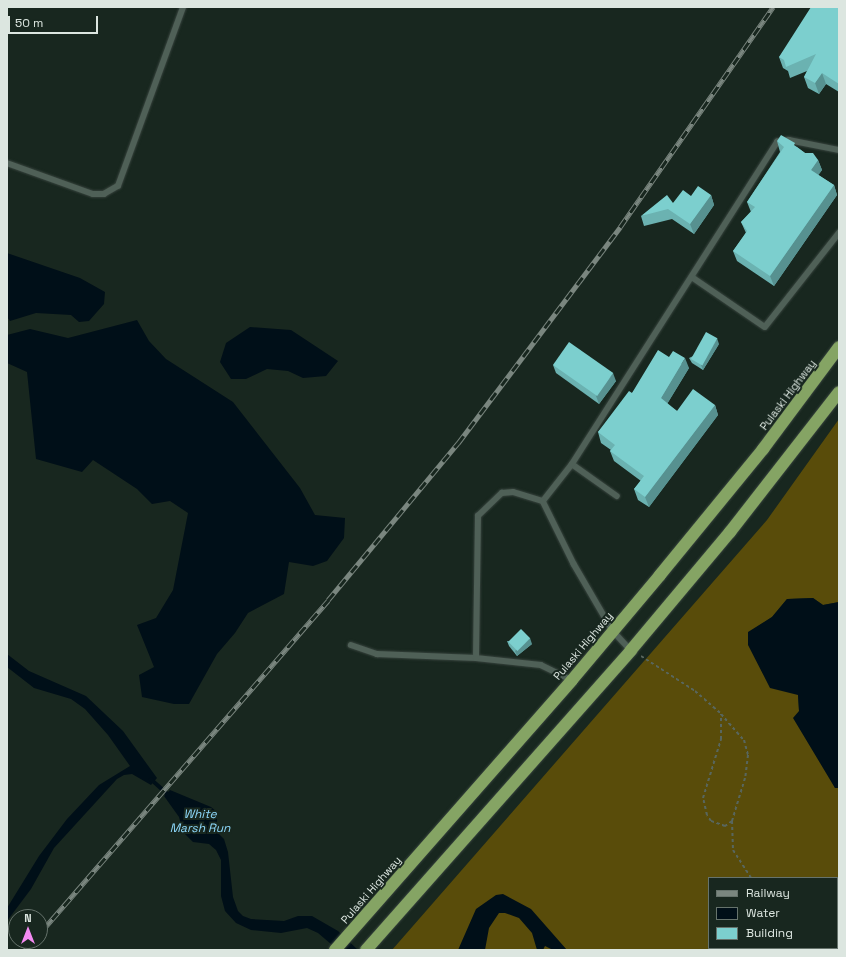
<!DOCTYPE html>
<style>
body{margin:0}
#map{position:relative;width:846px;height:957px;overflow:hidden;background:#18271f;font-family:"Space Grotesk",sans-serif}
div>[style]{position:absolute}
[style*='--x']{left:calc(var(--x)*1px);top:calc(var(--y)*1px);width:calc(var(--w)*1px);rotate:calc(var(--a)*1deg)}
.forest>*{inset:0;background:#594c0a}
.water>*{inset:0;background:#000f18}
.stream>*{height:3.5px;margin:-1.75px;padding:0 1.75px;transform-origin:1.75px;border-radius:1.75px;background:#000f18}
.path>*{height:2px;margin-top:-1px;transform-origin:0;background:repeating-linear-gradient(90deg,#58665e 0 3px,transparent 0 6px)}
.roads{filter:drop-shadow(0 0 1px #37433d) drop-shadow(0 0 1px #37433d)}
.lane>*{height:5.5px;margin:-2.75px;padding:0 2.75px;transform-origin:2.75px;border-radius:2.75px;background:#4f6057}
.highway>*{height:12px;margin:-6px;padding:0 6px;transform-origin:6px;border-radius:6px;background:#85a464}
.rail>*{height:4.5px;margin-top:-2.25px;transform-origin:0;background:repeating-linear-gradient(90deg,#18271f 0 9px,#7a867f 0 18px);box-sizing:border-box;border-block:1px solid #7a867f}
.wall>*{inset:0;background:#6bb2b1}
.shaded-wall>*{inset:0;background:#579190}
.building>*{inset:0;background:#7ccfce;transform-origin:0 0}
span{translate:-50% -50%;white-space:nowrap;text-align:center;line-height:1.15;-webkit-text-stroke:4px #18271f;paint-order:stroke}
.street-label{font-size:11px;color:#dce6e0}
.water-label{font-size:12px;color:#8dd8fa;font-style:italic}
.frame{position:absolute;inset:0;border:8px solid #dce6e0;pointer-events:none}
.legend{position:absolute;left:708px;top:877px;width:130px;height:72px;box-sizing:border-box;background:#18271f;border:1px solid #66736c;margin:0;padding:5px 7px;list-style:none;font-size:12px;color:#dce6e0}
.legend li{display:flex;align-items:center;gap:8px;height:20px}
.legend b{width:20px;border:1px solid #66736c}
.north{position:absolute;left:8px;top:909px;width:40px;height:40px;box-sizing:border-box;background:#18271f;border:1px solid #66736c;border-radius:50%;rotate:0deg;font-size:11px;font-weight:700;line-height:16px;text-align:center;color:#dce6e0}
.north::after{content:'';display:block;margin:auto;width:14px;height:18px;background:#f38af2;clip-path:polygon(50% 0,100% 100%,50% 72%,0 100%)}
.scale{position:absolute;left:8px;top:16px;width:90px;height:18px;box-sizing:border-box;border:2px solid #dce6e0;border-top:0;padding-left:5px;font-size:12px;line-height:14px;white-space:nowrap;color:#dce6e0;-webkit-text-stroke:3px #18271f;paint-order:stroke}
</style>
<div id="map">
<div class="forest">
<i style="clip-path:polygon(evenodd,839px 419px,839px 602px,823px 605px,813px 598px,787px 599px,772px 617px,748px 633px,798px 694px,799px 711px,835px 788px,839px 788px,839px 950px,392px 950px,767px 520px,839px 419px,709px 878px,837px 878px,837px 948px,709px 948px,709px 878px)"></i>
</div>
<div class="water">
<i style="clip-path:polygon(7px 253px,80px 278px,105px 292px,104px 304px,89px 321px,79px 322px,71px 315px,36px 313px,10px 321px,7px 317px)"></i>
<i style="clip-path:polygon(137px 320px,149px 341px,166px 359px,233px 402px,300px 488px,315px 515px,345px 518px,344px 538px,327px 561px,313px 566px,289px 562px,284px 594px,248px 613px,235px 633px,217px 654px,189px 704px,174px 704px,142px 697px,139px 675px,154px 667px,137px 625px,156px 618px,173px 590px,188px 513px,170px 501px,152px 504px,137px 489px,93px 460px,82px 472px,36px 459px,27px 372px,7px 363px,7px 335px,30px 329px,68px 338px)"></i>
<i style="clip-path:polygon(250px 327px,291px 330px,338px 361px,326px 376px,303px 378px,288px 371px,267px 369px,246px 379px,231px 379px,220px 362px,226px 343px)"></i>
<i style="clip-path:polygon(813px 598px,823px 605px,839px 602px,839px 788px,835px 788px,793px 718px,799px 711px,798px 695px,770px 688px,748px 645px,748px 632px,772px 617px,787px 599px)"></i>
<i style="clip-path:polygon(7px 654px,29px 671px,86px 696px,123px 731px,157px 778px,151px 785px,132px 774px,124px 775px,117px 779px,54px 848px,31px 889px,7px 921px,7px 908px,39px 856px,67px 819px,99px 785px,130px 766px,108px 735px,85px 709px,71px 699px,34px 688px,7px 667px)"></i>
<i style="clip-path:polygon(170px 790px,211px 807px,217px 812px,217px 832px,224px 839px,228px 852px,233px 897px,238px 911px,243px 916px,251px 919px,284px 921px,298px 916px,312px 916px,338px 931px,358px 950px,338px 950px,318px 933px,307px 928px,281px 933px,251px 930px,236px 923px,225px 911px,221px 896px,221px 860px,216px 850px,209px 844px,193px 842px,183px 832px,179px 817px,164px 796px)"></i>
<i style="clip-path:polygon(503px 894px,531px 909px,567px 950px,553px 950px,545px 946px,543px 950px,537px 950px,532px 933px,519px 918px,505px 913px,499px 913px,489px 928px,485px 950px,458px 950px,476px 909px,496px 895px)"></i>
</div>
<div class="stream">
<i style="--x:151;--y:779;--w:25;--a:42"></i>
</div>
<div class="path">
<i style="--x:641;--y:656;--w:64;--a:32.9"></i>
<i style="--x:695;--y:691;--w:35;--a:41"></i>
<i style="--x:721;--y:714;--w:35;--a:49"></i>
<i style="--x:744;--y:740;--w:16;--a:75"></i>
<i style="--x:748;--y:755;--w:23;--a:97"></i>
<i style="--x:745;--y:778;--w:45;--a:106.8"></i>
<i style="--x:732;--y:821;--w:9;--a:144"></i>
<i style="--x:725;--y:826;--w:15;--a:-160"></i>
<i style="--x:711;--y:821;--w:7;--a:-124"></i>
<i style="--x:707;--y:815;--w:17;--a:-103"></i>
<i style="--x:703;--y:798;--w:62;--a:-73"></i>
<i style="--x:721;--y:739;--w:25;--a:-90"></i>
<i style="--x:732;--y:821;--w:29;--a:88"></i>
<i style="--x:733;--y:850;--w:33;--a:57"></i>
<i style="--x:808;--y:948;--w:3;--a:45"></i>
</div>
<div class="roads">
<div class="lane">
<i style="--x:7;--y:163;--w:91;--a:19.8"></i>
<i style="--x:93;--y:194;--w:11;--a:0"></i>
<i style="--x:104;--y:194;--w:16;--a:-30"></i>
<i style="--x:118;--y:186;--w:190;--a:-70"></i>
<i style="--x:692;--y:277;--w:88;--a:34.4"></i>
<i style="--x:765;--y:327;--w:120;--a:-51.8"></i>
<i style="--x:572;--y:464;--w:55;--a:35.4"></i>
<i style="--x:543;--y:501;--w:47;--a:-51.9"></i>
<i style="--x:572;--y:464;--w:382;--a:-57.5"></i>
<i style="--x:777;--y:142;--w:12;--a:-9"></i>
<i style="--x:789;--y:140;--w:51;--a:11.3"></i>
<i style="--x:351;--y:645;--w:28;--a:19"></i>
<i style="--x:377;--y:654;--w:99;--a:2.3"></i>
<i style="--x:476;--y:658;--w:65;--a:6.1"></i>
<i style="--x:541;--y:665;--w:34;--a:26"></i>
<i style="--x:476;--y:658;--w:142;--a:-89.2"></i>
<i style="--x:478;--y:516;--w:33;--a:-44"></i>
<i style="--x:502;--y:493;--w:11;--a:-5"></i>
<i style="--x:513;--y:492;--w:31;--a:17"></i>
<i style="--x:543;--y:501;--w:70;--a:63.8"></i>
<i style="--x:574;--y:564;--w:78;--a:59.8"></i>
<i style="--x:613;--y:631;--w:26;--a:47"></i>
</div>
<div class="highway">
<i style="--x:335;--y:950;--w:359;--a:-48.7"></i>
<i style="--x:572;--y:680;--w:137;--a:-50"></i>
<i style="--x:660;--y:575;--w:163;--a:-50.7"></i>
<i style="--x:763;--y:449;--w:127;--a:-53.3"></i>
<i style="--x:366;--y:950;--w:400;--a:-48.5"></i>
<i style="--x:631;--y:650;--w:154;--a:-50"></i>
<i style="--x:730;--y:532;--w:177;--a:-52.1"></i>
</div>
</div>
<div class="rail">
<i style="--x:40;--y:933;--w:440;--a:-49.1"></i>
<i style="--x:328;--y:600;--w:204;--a:-50.4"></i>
<i style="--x:458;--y:443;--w:270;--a:-53.1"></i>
<i style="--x:620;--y:227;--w:268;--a:-55.2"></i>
<i style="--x:25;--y:950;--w:12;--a:-48"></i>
</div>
<div class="wall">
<i style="clip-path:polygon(839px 7px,839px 92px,826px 84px,819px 94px,808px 88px,804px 77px,807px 71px,790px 78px,788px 71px,783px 68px,779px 57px)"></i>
<i style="clip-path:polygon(777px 141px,797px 147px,805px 153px,818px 160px,822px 170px,818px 175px,834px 185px,837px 195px,774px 286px,737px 261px,733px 251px,746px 233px,741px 222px,751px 212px,747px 202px,780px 152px)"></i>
<i style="clip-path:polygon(711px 195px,714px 205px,694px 234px,672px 219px,644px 226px,641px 216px,673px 203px,691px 196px)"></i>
<i style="clip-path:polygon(719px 344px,703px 370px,692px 363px,689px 358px)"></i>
<i style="clip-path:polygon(669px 357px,689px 368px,667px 404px,677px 411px,715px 405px,718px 415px,649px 507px,638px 500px,634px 489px,641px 481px,614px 461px,610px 451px,611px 450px,601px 443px,598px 432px,632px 393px)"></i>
<i style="clip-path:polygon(553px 365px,616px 381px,599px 404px,556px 373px)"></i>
<i style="clip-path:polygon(507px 641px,532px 644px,517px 656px,509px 646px)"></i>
</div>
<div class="shaded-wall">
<i style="clip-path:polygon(822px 73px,826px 84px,819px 94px,815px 83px)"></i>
<i style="clip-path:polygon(818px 160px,822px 170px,815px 180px,811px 170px)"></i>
<i style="clip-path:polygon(834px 185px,837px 195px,774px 286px,770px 276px)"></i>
<i style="clip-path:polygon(711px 195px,714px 205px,694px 234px,690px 224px)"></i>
<i style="clip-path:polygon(717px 338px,719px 344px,703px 370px,701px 365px)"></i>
<i style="clip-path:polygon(685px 358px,689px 368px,664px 409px,661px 398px)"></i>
<i style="clip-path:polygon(613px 373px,616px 381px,599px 404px,596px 396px)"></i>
<i style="clip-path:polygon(715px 405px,718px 415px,649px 507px,645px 497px)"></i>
<i style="clip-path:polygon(530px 638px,532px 644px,517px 656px,515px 651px)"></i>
</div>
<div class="building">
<i style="clip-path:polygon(811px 7px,839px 7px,839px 84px,822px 73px,815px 83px,804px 77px,816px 54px,786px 67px,784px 60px,779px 57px)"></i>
<i style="clip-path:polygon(781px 135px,795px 143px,794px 145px,805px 153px,813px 153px,818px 160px,811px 170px,834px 185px,770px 276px,733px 251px,747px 231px,741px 222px,755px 207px,747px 202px,784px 147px,777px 141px)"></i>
<i style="clip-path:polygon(698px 186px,711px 195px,690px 224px,668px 209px,641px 216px,667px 195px,673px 203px,683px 190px,691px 196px)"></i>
<i style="left:706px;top:332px;width:13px;height:31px;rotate:29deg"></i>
<i style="left:569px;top:342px;width:54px;height:28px;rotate:35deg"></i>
<i style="clip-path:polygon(658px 350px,669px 357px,673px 351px,685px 358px,661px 398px,677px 411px,693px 389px,715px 405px,645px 497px,634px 489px,644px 476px,610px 451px,615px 445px,598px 432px,629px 391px,632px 393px)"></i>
<i style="left:521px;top:629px;width:13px;height:18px;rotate:45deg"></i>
</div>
<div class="street-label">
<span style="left:788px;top:395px;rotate:-53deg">Pulaski Highway</span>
<span style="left:583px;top:646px;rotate:-50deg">Pulaski Highway</span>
<span style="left:371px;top:890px;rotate:-49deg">Pulaski Highway</span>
</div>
<div class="water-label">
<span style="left:200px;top:822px">White<br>Marsh Run</span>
</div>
<div class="frame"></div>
<ul class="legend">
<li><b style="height:5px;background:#7a867f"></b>Railway</li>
<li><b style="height:11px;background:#000f18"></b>Water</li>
<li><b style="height:11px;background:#7ccfce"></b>Building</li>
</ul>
<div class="north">N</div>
<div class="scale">50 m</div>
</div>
